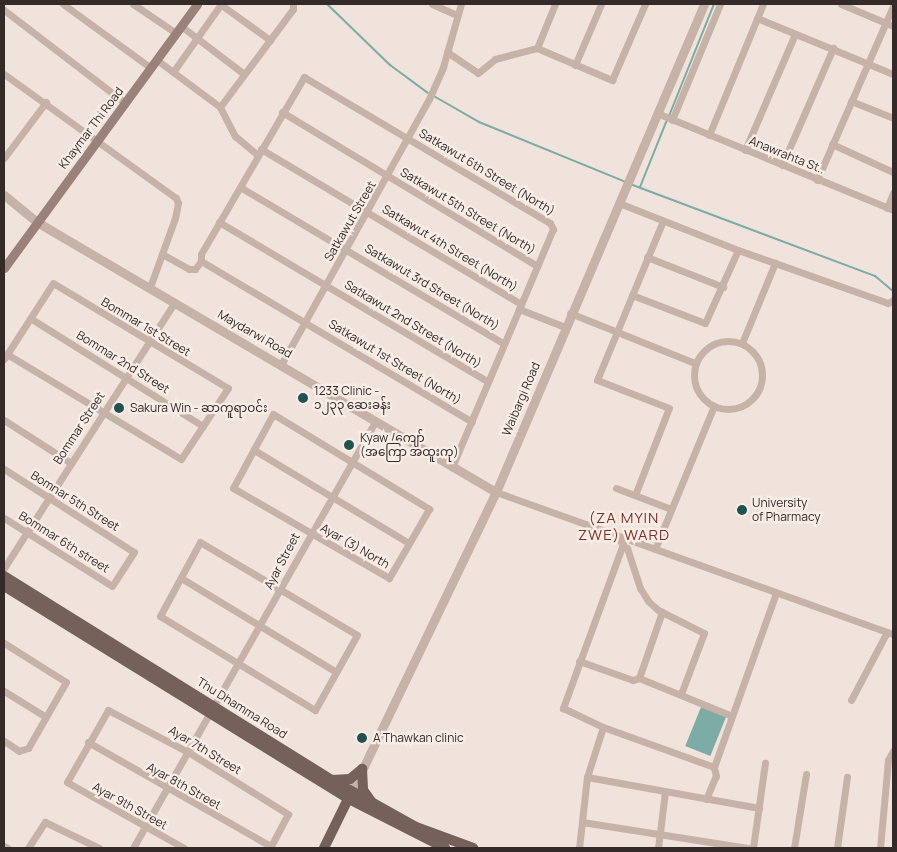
<!DOCTYPE html>
<meta charset="utf-8">
<style>
body{margin:0}
#map{position:relative;width:897px;height:852px;overflow:hidden;background:#f0e3db;font-family:Manrope,"Noto Sans Myanmar",sans-serif}
div>[style]{position:absolute}
[style*='--x']{left:calc(var(--x)*1px);top:calc(var(--y)*1px);width:calc(var(--w)*1px);rotate:calc(var(--a)*1deg)}
.water>*{inset:0;background:#7daba6;transform-origin:0 0}
.stream>*{height:2px;margin:-1px;padding:0 1px;transform-origin:1px;border-radius:1px;background:#7daba6}
.minor>*{height:7px;margin:-3.5px;padding:0 3.5px;transform-origin:3.5px;border-radius:3.5px;background:#c7b2a8}
.minor>.ring{margin:-3.5px;padding:0;box-sizing:content-box;background:none;border:7px solid #c7b2a8;border-radius:50%}
.tertiary>*{height:9px;margin:-4.5px;padding:0 4.5px;transform-origin:4.5px;border-radius:4.5px;background:#c7b2a8}
.secondary>*{height:9px;margin:-4.5px;padding:0 4.5px;transform-origin:4.5px;border-radius:4.5px;background:#9a817a}
.primary>*{height:10px;margin:-5px;padding:0 5px;transform-origin:5px;border-radius:5px;background:#75605a}
.dots>*{width:14px;height:14px;translate:-50% -50%;box-sizing:border-box;border:2px solid #f8eee7;border-radius:50%}
span{translate:-50% -50%;white-space:nowrap;text-align:center;line-height:1.15;-webkit-text-stroke:4.5px #f8eee7;paint-order:stroke}
.street-label{font-size:12px;color:#342a28}
.poi-label{font-size:12px;color:#342a28}
.left{translate:0 -50%;text-align:left}
.quarter-label{font-size:15px;color:#7d3027;letter-spacing:1px}
.frame{position:absolute;inset:0;border:5px solid #342a28;pointer-events:none}
</style>
<div id="map">
<div class="water">
<i style="left:701px;top:707px;width:27px;height:42px;rotate:22deg"></i>
</div>
<div class="stream">
<i style="--x:327;--y:4;--w:88;--a:44.1"></i>
<i style="--x:390;--y:65;--w:47;--a:36.4"></i>
<i style="--x:432;--y:95;--w:54;--a:29.9"></i>
<i style="--x:479;--y:122;--w:159;--a:22.2"></i>
<i style="--x:669;--y:116;--w:121;--a:-68.1"></i>
<i style="--x:630;--y:184;--w:262;--a:20.6"></i>
<i style="--x:875;--y:276;--w:23;--a:40"></i>
<i style="--x:640;--y:187;--w:72;--a:-68.1"></i>
</div>
<div class="minor">
<i style="--x:63;--y:4;--w:109;--a:36"></i>
<i style="--x:133;--y:4;--w:52;--a:34"></i>
<i style="--x:220;--y:4;--w:62;--a:35.8"></i>
<i style="--x:432;--y:4;--w:27;--a:24"></i>
<i style="--x:841;--y:4;--w:56;--a:22.9"></i>
<i style="--x:4;--y:10;--w:153;--a:37.5"></i>
<i style="--x:757;--y:18;--w:147;--a:22.4"></i>
<i style="--x:181;--y:26;--w:79;--a:37.3"></i>
<i style="--x:537;--y:48;--w:48;--a:-67.8"></i>
<i style="--x:447;--y:52;--w:37;--a:34"></i>
<i style="--x:478;--y:73;--w:22;--a:-39"></i>
<i style="--x:495;--y:59;--w:43;--a:-14.7"></i>
<i style="--x:537;--y:48;--w:82;--a:23.1"></i>
<i style="--x:612;--y:80;--w:83;--a:-66.5"></i>
<i style="--x:157;--y:60;--w:79;--a:36.7"></i>
<i style="--x:220;--y:107;--w:33;--a:63"></i>
<i style="--x:235;--y:136;--w:30;--a:40"></i>
<i style="--x:575;--y:65;--w:66;--a:-66.9"></i>
<i style="--x:173;--y:72;--w:83;--a:-54.8"></i>
<i style="--x:4;--y:74;--w:212;--a:35.8"></i>
<i style="--x:176;--y:198;--w:5;--a:68"></i>
<i style="--x:178;--y:203;--w:15;--a:101"></i>
<i style="--x:175;--y:218;--w:73;--a:109.9"></i>
<i style="--x:851;--y:101;--w:45;--a:22"></i>
<i style="--x:220;--y:107;--w:122;--a:-53.3"></i>
<i style="--x:293;--y:9;--w:5;--a:-90"></i>
<i style="--x:282;--y:112;--w:298;--a:31.1"></i>
<i style="--x:657;--y:113;--w:255;--a:22.3"></i>
<i style="--x:672;--y:120;--w:126;--a:-67.5"></i>
<i style="--x:709;--y:135;--w:142;--a:-67.6"></i>
<i style="--x:832;--y:144;--w:67;--a:24.7"></i>
<i style="--x:261;--y:149;--w:303;--a:30.8"></i>
<i style="--x:745;--y:150;--w:126;--a:-66.7"></i>
<i style="--x:4;--y:158;--w:70;--a:-53.1"></i>
<i style="--x:782;--y:165;--w:128;--a:-66.4"></i>
<i style="--x:817;--y:180;--w:190;--a:-66.4"></i>
<i style="--x:240;--y:187;--w:307;--a:30.7"></i>
<i style="--x:619;--y:203;--w:128;--a:21.6"></i>
<i style="--x:738;--y:250;--w:159;--a:19.5"></i>
<i style="--x:888;--y:303;--w:6;--a:-31"></i>
<i style="--x:887;--y:208;--w:16;--a:-68"></i>
<i style="--x:219;--y:222;--w:313;--a:30.7"></i>
<i style="--x:162;--y:254;--w:31;--a:29"></i>
<i style="--x:189;--y:269;--w:6;--a:0"></i>
<i style="--x:195;--y:269;--w:10;--a:-53"></i>
<i style="--x:201;--y:261;--w:7;--a:-90"></i>
<i style="--x:201;--y:254;--w:205;--a:-59.8"></i>
<i style="--x:304;--y:77;--w:286;--a:30.7"></i>
<i style="--x:550;--y:223;--w:7;--a:63"></i>
<i style="--x:553;--y:229;--w:259;--a:113"></i>
<i style="--x:647;--y:257;--w:82;--a:21.5"></i>
<i style="--x:201;--y:261;--w:315;--a:30.7"></i>
<i style="--x:632;--y:295;--w:78;--a:21"></i>
<i style="--x:705;--y:323;--w:80;--a:-65.7"></i>
<i style="--x:519;--y:309;--w:49;--a:21.4"></i>
<i style="--x:570;--y:313;--w:135;--a:21.8"></i>
<i style="--x:30;--y:318;--w:204;--a:32"></i>
<i class="ring" style="left:694px;top:341px;width:61px;height:61px"></i>
<i style="--x:742;--y:343;--w:87;--a:-67.6"></i>
<i style="--x:4;--y:359;--w:90;--a:-57.2"></i>
<i style="--x:53;--y:283;--w:204;--a:31"></i>
<i style="--x:228;--y:388;--w:85;--a:123.5"></i>
<i style="--x:181;--y:459;--w:203;--a:-148.9"></i>
<i style="--x:282;--y:363;--w:302;--a:-60.9"></i>
<i style="--x:429;--y:99;--w:35;--a:-66"></i>
<i style="--x:443;--y:67;--w:66;--a:-74.1"></i>
<i style="--x:273;--y:414;--w:183;--a:31.3"></i>
<i style="--x:429;--y:509;--w:80;--a:120.1"></i>
<i style="--x:389;--y:578;--w:180;--a:-150"></i>
<i style="--x:233;--y:488;--w:84;--a:-61.6"></i>
<i style="--x:4;--y:420;--w:80;--a:32.7"></i>
<i style="--x:254;--y:450;--w:181;--a:31"></i>
<i style="--x:4;--y:469;--w:154;--a:32.6"></i>
<i style="--x:134;--y:552;--w:40;--a:122.9"></i>
<i style="--x:112;--y:586;--w:128;--a:-147.8"></i>
<i style="--x:616;--y:488;--w:59;--a:20.9"></i>
<i style="--x:496;--y:492;--w:422;--a:19.7"></i>
<i style="--x:635;--y:495;--w:93;--a:-68.7"></i>
<i style="--x:669;--y:408;--w:77;--a:-158.7"></i>
<i style="--x:597;--y:380;--w:172;--a:-67.5"></i>
<i style="--x:200;--y:542;--w:182;--a:30.6"></i>
<i style="--x:357;--y:635;--w:86;--a:119.2"></i>
<i style="--x:315;--y:710;--w:181;--a:-148.8"></i>
<i style="--x:160;--y:616;--w:84;--a:-61.6"></i>
<i style="--x:621;--y:542;--w:8;--a:45"></i>
<i style="--x:627;--y:548;--w:42;--a:72"></i>
<i style="--x:640;--y:588;--w:15;--a:58"></i>
<i style="--x:648;--y:601;--w:13;--a:42"></i>
<i style="--x:658;--y:610;--w:51;--a:26.6"></i>
<i style="--x:704;--y:633;--w:65;--a:110.7"></i>
<i style="--x:623;--y:544;--w:175;--a:110.1"></i>
<i style="--x:563;--y:708;--w:44;--a:25.4"></i>
<i style="--x:603;--y:727;--w:118;--a:19.8"></i>
<i style="--x:714;--y:767;--w:185;--a:-70.4"></i>
<i style="--x:655;--y:549;--w:155;--a:-67.6"></i>
<i style="--x:4;--y:568;--w:316;--a:-57.3"></i>
<i style="--x:181;--y:578;--w:181;--a:31.2"></i>
<i style="--x:4;--y:643;--w:73;--a:32.2"></i>
<i style="--x:66;--y:682;--w:76;--a:119.9"></i>
<i style="--x:28;--y:748;--w:9;--a:162"></i>
<i style="--x:19;--y:751;--w:18;--a:-146"></i>
<i style="--x:579;--y:661;--w:57;--a:19.4"></i>
<i style="--x:633;--y:680;--w:6;--a:-18"></i>
<i style="--x:639;--y:678;--w:100;--a:22.2"></i>
<i style="--x:639;--y:678;--w:70;--a:-70.8"></i>
<i style="--x:4;--y:691;--w:49;--a:31.8"></i>
<i style="--x:851;--y:700;--w:77;--a:-62.1"></i>
<i style="--x:88;--y:742;--w:210;--a:29.7"></i>
<i style="--x:587;--y:777;--w:175;--a:10.2"></i>
<i style="--x:706;--y:799;--w:25;--a:-67"></i>
<i style="--x:716;--y:776;--w:9;--a:-103"></i>
<i style="--x:582;--y:822;--w:168;--a:8.9"></i>
<i style="--x:4;--y:846;--w:4;--a:27"></i>
<i style="--x:28;--y:848;--w:31;--a:-57"></i>
<i style="--x:45;--y:822;--w:60;--a:25.7"></i>
<i style="--x:133;--y:848;--w:491;--a:-60.4"></i>
<i style="--x:184;--y:848;--w:134;--a:-150.6"></i>
<i style="--x:67;--y:782;--w:83;--a:-60.3"></i>
<i style="--x:108;--y:710;--w:90;--a:27.7"></i>
<i style="--x:188;--y:752;--w:118;--a:31.8"></i>
<i style="--x:288;--y:814;--w:38;--a:118"></i>
<i style="--x:579;--y:848;--w:71;--a:-83.6"></i>
<i style="--x:587;--y:777;--w:52;--a:-72.3"></i>
<i style="--x:658;--y:848;--w:56;--a:-82.9"></i>
<i style="--x:753;--y:848;--w:86;--a:-82"></i>
<i style="--x:794;--y:848;--w:75;--a:-80.8"></i>
<i style="--x:837;--y:848;--w:72;--a:-82"></i>
<i style="--x:880;--y:848;--w:88;--a:-84.8"></i>
<i style="--x:888;--y:760;--w:10;--a:-61"></i>
</div>
<div class="tertiary">
<i style="--x:4;--y:195;--w:43;--a:39.3"></i>
<i style="--x:37;--y:222;--w:533;--a:30.47"></i>
<i style="--x:352;--y:791;--w:332;--a:-64.3"></i>
<i style="--x:496;--y:492;--w:530;--a:-66.91"></i>
</div>
<div class="secondary">
<i style="--x:4;--y:268;--w:327;--a:-53.8"></i>
</div>
<div class="primary">
<i style="--x:4;--y:576;--w:386;--a:31.9"></i>
<i style="--x:332;--y:780;--w:96;--a:29.2"></i>
<i style="--x:416;--y:827;--w:61;--a:20.2"></i>
<i style="--x:4;--y:586;--w:405;--a:31.7"></i>
<i style="--x:349;--y:799;--w:108;--a:27"></i>
<i style="--x:362;--y:769;--w:21;--a:87"></i>
<i style="--x:363;--y:790;--w:14;--a:54"></i>
<i style="--x:332;--y:780;--w:18;--a:-3"></i>
<i style="--x:350;--y:779;--w:16;--a:-40"></i>
<i style="--x:324;--y:848;--w:61;--a:-63.9"></i>
</div>
<div class="dots">
<i style="left:303px;top:398px;background:#21524f"></i>
<i style="left:119px;top:408px;background:#21524f"></i>
<i style="left:349px;top:445px;background:#21524f"></i>
<i style="left:742px;top:510px;background:#21524f"></i>
<i style="left:362px;top:738px;background:#21524f"></i>
</div>
<div class="street-label">
<span style="left:91px;top:128px;rotate:-53deg">Khaymar Thi Road</span>
<span style="left:787px;top:155px;rotate:22deg">Anawrahta St..</span>
<span style="left:487px;top:172px;rotate:31deg">Satkawut 6th Street (North)</span>
<span style="left:468px;top:211px;rotate:31deg">Satkawut 5th Street (North)</span>
<span style="left:350px;top:221px;rotate:-60deg">Satkawut Street</span>
<span style="left:450px;top:248px;rotate:31deg">Satkawut 4th Street (North)</span>
<span style="left:432px;top:287px;rotate:31deg">Satkawut 3rd Street (North)</span>
<span style="left:413px;top:324px;rotate:31deg">Satkawut 2nd Street (North)</span>
<span style="left:146px;top:327px;rotate:31deg">Bommar 1st Street</span>
<span style="left:255px;top:334px;rotate:30deg">Maydarwi Road</span>
<span style="left:123px;top:362px;rotate:32deg">Bommar 2nd Street</span>
<span style="left:395px;top:362px;rotate:31deg">Satkawut 1st Street (North)</span>
<span style="left:521px;top:399px;rotate:-67deg">Waibargi Road</span>
<span style="left:79px;top:428px;rotate:-57deg">Bommar Street</span>
<span style="left:75px;top:501px;rotate:32deg">Bomnar 5th Street</span>
<span style="left:64px;top:542px;rotate:32deg">Bommar 6th street</span>
<span style="left:355px;top:546px;rotate:30deg">Ayar (3) North</span>
<span style="left:282px;top:561px;rotate:-62deg">Ayar Street</span>
<span style="left:242px;top:708px;rotate:32deg">Thu Dhamma Road</span>
<span style="left:205px;top:750px;rotate:31deg">Ayar 7th Street</span>
<span style="left:184px;top:786px;rotate:29deg">Ayar 8th Street</span>
<span style="left:130px;top:806px;rotate:29deg">Ayar 9th Street</span>
</div>
<div class="poi-label">
<span class="left" style="left:314px;top:398px">1233 Clinic -<br>၁၂၃၃ ဆေးခန်း</span>
<span class="left" style="left:130px;top:408px">Sakura Win - ဆာကူရာဝင်း</span>
<span class="left" style="left:360px;top:445px">Kyaw /ကျော်<br>(အကြော အထူးကု)</span>
<span class="left" style="left:752px;top:510px">University<br>of Pharmacy</span>
<span class="left" style="left:373px;top:738px">A Thawkan clinic</span>
</div>
<div class="quarter-label">
<span style="left:624px;top:526px">(ZA MYIN<br>ZWE) WARD</span>
</div>
<div class="frame"></div>
</div>
